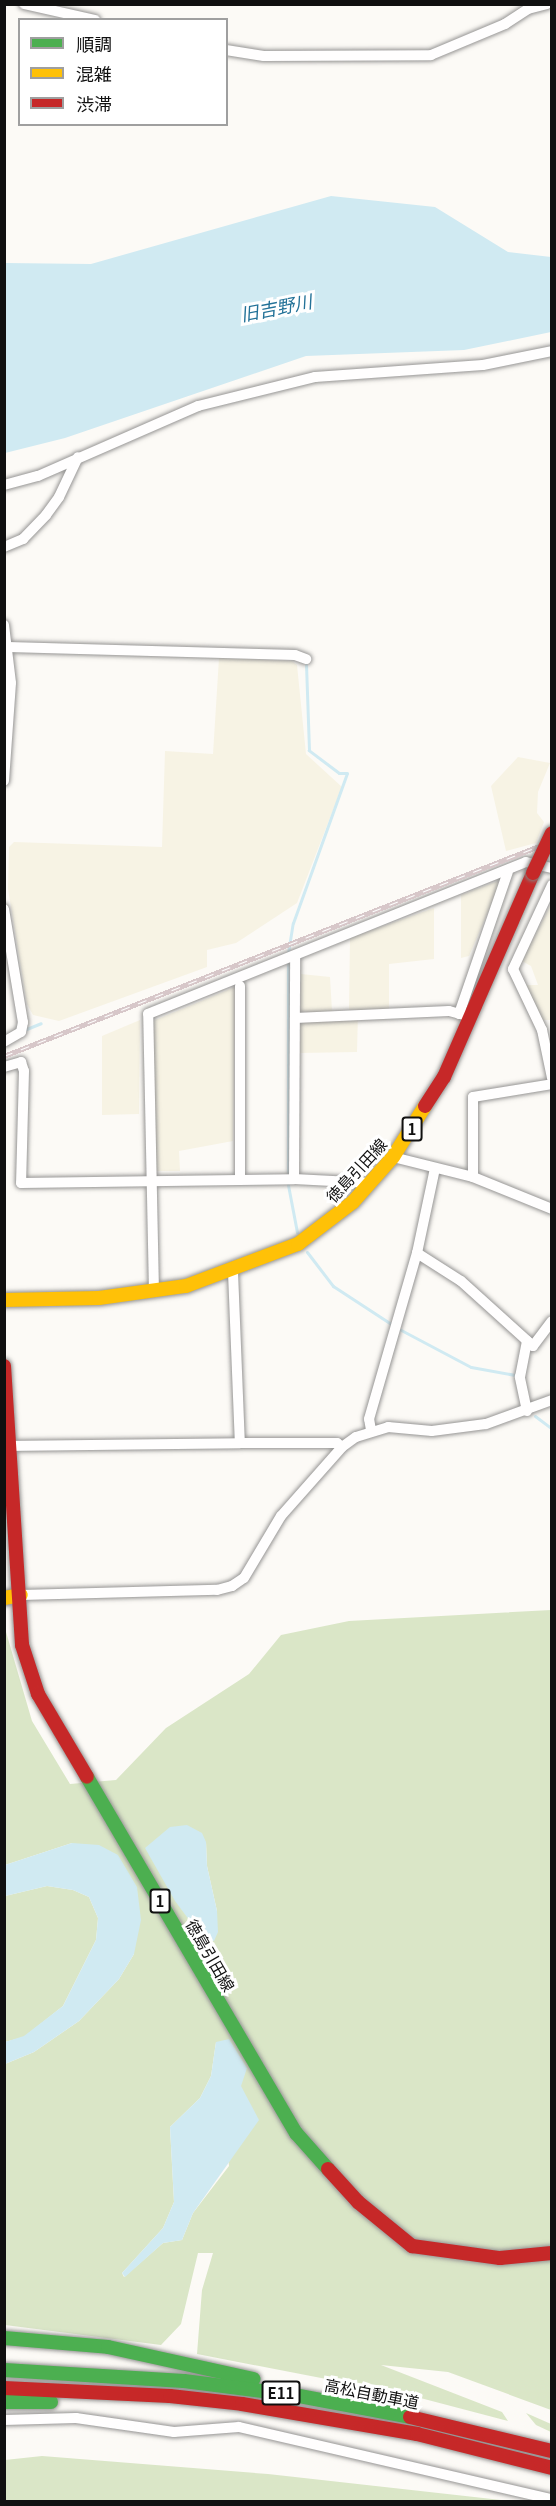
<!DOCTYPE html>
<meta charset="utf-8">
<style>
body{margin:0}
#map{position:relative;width:556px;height:2506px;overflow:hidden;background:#fcfaf6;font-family:Georgia,"Noto Sans JP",serif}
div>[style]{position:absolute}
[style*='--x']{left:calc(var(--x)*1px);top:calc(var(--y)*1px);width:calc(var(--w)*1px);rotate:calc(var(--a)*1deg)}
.farmland>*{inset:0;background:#f7f3e4}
.forest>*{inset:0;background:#dae6c7}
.water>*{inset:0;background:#d0eaf2}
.stream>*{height:3px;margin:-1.5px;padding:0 1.5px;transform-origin:1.5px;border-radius:1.5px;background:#d0eaf2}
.roads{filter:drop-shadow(0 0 2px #969594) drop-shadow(0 0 2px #969594)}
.street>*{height:10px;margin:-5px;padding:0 5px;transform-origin:5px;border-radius:5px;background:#fffefe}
.fast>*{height:14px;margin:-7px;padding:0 7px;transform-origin:7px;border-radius:7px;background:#4caf50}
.slow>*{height:14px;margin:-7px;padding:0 7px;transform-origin:7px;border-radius:7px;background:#ffc107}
.jam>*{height:14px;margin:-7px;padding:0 7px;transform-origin:7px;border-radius:7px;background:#c62828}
.rail>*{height:5px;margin-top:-2.5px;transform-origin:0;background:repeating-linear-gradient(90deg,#fff 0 9px,#d7c7c9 0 18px);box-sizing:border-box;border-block:2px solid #d7c7c9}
.bridges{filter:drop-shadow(0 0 2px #848381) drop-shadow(0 0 2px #848381)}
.jam-bridge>*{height:14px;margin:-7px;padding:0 7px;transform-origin:7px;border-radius:7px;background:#c62828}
span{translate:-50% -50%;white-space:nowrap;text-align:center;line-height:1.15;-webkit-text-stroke:6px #fff;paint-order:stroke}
.shield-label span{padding:2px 4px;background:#fff;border:2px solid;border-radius:4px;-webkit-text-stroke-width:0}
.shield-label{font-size:15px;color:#101010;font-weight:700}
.street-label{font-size:16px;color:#101010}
.water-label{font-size:18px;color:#237298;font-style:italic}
.frame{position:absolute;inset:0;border:6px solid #101010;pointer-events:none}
.legend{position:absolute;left:18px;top:18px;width:210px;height:108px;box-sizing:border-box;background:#fff;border:2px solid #9f9f9f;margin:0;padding:8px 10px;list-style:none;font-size:18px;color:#101010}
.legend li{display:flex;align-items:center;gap:12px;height:30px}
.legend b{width:30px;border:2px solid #9f9f9f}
</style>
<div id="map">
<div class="farmland">
<i style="clip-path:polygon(219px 658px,292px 661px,297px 665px,306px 754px,342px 787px,297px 903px,236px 943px,207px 950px,207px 967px,59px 1021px,33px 1015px,27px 1004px,8px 889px,9px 847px,14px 842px,162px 847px,165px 751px,213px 754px)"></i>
<i style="clip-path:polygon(518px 757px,550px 763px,538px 792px,537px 813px,544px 822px,536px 843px,506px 851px,491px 786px)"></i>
<i style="clip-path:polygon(498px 881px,498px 889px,469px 956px,461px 958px,461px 895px)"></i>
<i style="clip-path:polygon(551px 904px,551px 1020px,539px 1020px,523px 985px,538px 985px,531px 966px,522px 961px)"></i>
<i style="clip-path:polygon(434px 908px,434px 959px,389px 964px,389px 1010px,349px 1010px,350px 938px)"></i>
<i style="clip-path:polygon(301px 974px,330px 977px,332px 1011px,358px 1014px,357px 1052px,299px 1053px)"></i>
<i style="clip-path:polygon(235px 987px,233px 1141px,179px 1151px,180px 1171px,153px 1171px,153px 1021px)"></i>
<i style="clip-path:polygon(140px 1020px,139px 1114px,102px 1115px,102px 1036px)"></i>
</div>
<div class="forest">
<i style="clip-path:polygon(evenodd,551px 1610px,551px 2410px,448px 2372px,381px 2365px,502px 2412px,508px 2421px,409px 2395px,197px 2354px,202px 2290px,213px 2253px,198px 2253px,181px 2324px,161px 2345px,5px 2325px,5px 2064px,34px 2052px,79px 2021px,119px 1979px,134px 1954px,72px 1843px,5px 1865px,4px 1625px,32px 1721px,70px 1784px,116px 1780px,166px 1728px,249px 1674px,281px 1635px,349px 1621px,551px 1610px,206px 1842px,207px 1866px,217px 1911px,202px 1937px,185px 1912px,206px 1842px,551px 1610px,216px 2042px,229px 2166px,193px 2213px,182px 2240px,163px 2243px,124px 2277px,122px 2273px,163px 2228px,174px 2202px,170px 2127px,200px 2098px,211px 2076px,216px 2042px)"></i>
<i style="clip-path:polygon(47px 1886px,73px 1890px,89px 1897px,98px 1918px,96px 1940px,63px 2006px,24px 2037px,5px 2042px,5px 1896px)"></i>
<i style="clip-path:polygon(526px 2413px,551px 2424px,551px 2432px,536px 2425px)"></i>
<i style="clip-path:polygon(42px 2456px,268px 2474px,511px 2501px,5px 2501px,5px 2460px)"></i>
</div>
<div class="water">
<i style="clip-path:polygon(331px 196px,435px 207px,508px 252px,551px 257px,551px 332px,464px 350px,306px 356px,65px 438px,5px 453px,5px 263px,91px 264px)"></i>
<i style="clip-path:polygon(187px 1825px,202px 1833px,206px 1842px,207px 1866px,217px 1911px,218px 1932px,214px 1941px,202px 1937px,175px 1901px,145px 1848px,170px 1827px)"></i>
<i style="clip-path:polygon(72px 1843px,99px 1845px,118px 1855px,137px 1887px,141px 1920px,134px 1954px,119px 1979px,79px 2021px,34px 2052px,5px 2064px,5px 2042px,24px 2036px,63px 2006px,96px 1940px,98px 1918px,89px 1897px,73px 1890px,47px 1886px,5px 1896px,5px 1865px)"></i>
<i style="clip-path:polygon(229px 2039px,247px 2068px,241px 2086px,259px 2120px,193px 2213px,182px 2240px,163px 2243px,125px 2277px,122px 2273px,163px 2228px,174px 2202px,170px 2127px,200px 2098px,211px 2076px,216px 2042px)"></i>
</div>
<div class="stream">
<i style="--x:288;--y:953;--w:30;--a:-81"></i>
<i style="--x:293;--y:923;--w:159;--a:-70.2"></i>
<i style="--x:347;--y:773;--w:8;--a:180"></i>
<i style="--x:339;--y:773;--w:38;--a:-143"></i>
<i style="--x:309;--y:750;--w:85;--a:-92"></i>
<i style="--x:24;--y:1030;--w:18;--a:-22"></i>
<i style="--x:288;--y:1173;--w:213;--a:-90"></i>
<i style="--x:288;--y:1185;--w:48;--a:79.2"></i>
<i style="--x:307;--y:1252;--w:43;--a:52.6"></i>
<i style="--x:333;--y:1286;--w:69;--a:33.2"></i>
<i style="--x:401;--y:1330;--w:79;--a:27.9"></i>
<i style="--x:471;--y:1367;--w:45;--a:10.3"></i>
<i style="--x:535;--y:1416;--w:21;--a:37"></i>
</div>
<div class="roads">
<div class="street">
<i style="--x:24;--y:4;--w:73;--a:12.7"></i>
<i style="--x:226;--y:50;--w:38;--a:9"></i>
<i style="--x:264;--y:56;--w:167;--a:-0.3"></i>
<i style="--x:431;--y:55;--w:80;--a:-22.7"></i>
<i style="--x:505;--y:24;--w:27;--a:-33"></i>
<i style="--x:528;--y:9;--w:20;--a:-15"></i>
<i style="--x:4;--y:485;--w:35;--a:-15"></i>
<i style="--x:38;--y:476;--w:175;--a:-23.6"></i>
<i style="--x:198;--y:406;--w:121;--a:-13.9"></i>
<i style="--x:315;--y:377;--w:168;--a:-4.1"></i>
<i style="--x:483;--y:365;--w:70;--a:-11.5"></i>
<i style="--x:4;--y:547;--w:21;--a:-23"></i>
<i style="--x:23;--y:539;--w:33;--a:-46"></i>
<i style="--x:46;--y:515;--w:22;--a:-54"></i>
<i style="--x:59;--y:497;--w:44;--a:-64.6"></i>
<i style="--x:4;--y:625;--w:58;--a:83.1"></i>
<i style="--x:11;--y:683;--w:98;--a:94.1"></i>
<i style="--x:8;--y:647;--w:287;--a:1.6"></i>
<i style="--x:295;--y:655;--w:12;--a:20"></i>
<i style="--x:552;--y:885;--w:93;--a:114.9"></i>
<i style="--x:513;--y:969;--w:68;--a:64.6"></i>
<i style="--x:542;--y:1030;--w:49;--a:78.2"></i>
<i style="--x:4;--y:909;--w:115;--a:80.5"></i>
<i style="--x:23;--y:1022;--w:10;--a:101"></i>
<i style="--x:21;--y:1032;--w:20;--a:150"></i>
<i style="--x:240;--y:986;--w:194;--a:90"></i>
<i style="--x:459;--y:1014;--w:150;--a:-71"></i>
<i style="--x:295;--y:1018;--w:154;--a:-2.6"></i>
<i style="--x:449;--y:1011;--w:23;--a:15"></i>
<i style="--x:4;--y:1067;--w:18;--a:-16"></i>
<i style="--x:21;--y:1062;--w:9;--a:72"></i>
<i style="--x:24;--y:1071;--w:112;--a:91.5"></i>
<i style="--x:21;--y:1183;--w:273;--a:-0.8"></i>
<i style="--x:294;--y:1179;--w:77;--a:3"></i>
<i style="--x:393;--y:1157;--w:82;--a:14"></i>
<i style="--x:473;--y:1177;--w:85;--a:22.1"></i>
<i style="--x:473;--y:1177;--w:80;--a:-90"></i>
<i style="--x:473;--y:1097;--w:80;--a:-9.3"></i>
<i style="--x:294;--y:1179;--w:223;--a:-89.7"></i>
<i style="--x:417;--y:1253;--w:52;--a:32.5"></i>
<i style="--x:461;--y:1281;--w:97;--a:42.1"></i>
<i style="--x:533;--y:1346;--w:31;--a:-53"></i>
<i style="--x:233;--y:1272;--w:171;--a:87.7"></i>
<i style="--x:154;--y:1291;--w:277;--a:-91.2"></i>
<i style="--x:148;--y:1014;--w:407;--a:-21.9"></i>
<i style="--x:526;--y:862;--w:27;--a:13"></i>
<i style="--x:527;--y:1411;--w:35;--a:-102"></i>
<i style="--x:520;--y:1377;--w:37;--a:-79"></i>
<i style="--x:371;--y:1430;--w:11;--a:-100"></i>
<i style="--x:369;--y:1419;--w:173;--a:-73.9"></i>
<i style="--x:417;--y:1253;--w:87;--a:-78"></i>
<i style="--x:5;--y:1446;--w:235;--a:-0.7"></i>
<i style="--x:240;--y:1443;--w:97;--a:0"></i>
<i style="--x:337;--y:1443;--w:6;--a:39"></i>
<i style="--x:21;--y:1595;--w:196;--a:-1.5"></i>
<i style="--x:217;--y:1590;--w:16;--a:-15"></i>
<i style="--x:232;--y:1586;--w:14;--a:-34"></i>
<i style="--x:244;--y:1578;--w:72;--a:-59.2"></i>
<i style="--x:281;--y:1516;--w:92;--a:-48.5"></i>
<i style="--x:342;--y:1447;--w:17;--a:-36"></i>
<i style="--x:356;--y:1437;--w:34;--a:-17"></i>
<i style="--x:388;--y:1427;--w:44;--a:5.2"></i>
<i style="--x:432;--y:1431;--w:54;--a:-7.4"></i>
<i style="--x:486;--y:1424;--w:70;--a:-20"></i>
<i style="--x:4;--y:2420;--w:72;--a:-1.6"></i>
<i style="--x:76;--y:2418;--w:99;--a:8.1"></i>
<i style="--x:174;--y:2432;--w:65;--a:-4.4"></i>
<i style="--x:239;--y:2427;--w:321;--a:13"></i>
</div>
<div class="fast">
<i style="--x:87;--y:1777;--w:413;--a:59.6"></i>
<i style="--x:296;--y:2133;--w:48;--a:48.4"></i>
<i style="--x:4;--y:2338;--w:104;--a:4.9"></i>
<i style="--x:108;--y:2347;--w:149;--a:12.4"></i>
<i style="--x:4;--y:2370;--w:180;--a:3.5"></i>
<i style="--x:184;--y:2381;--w:111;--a:7.3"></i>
<i style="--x:294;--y:2395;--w:118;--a:10.7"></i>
<i style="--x:4;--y:2402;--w:47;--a:0"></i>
</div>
<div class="slow">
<i style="--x:4;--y:1300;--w:95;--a:-1.2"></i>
<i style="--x:99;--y:1298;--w:88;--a:-7.9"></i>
<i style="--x:186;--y:1286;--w:120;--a:-20.6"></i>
<i style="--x:298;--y:1244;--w:69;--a:-37.4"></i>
<i style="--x:353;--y:1202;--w:60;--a:-48.4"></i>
<i style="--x:393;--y:1157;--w:60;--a:-57.9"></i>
<i style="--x:4;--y:1598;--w:17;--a:-10"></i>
</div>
<div class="jam">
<i style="--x:425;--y:1106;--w:35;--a:-57"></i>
<i style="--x:444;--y:1077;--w:223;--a:-66.4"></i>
<i style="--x:4;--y:1366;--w:280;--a:86.3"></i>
<i style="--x:22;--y:1645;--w:52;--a:71.9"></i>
<i style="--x:38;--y:1694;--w:96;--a:59.4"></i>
<i style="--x:328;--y:2169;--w:45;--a:47.7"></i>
<i style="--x:358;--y:2202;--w:70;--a:39.2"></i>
<i style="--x:412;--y:2246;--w:89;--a:7.8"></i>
<i style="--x:500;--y:2258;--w:52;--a:-5.5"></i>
<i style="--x:4;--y:2388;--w:166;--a:2.8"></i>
<i style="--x:170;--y:2396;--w:72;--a:6.3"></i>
<i style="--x:242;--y:2404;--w:178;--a:9.7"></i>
<i style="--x:417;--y:2434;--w:139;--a:14.1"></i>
<i style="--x:410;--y:2417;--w:146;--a:13.5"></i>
</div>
</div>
<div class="rail">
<i style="--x:4;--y:1056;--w:589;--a:-21.42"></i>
</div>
<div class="bridges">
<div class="jam-bridge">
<i style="--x:533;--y:873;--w:44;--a:-64.6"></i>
</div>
</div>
<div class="shield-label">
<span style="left:412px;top:1129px">1</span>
<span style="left:160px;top:1901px">1</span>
<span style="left:281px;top:2393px">E11</span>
</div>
<div class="street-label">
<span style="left:356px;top:1170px;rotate:-47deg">徳島引田線</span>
<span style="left:211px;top:1955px;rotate:60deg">徳島引田線</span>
<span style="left:372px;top:2393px;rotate:11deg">高松自動車道</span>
</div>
<div class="water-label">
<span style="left:276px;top:307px;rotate:-11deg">旧吉野川</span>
</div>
<div class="frame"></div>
<ul class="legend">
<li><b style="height:8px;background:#4caf50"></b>順調</li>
<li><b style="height:8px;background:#ffc107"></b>混雑</li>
<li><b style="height:8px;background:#c62828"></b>渋滞</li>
</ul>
</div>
